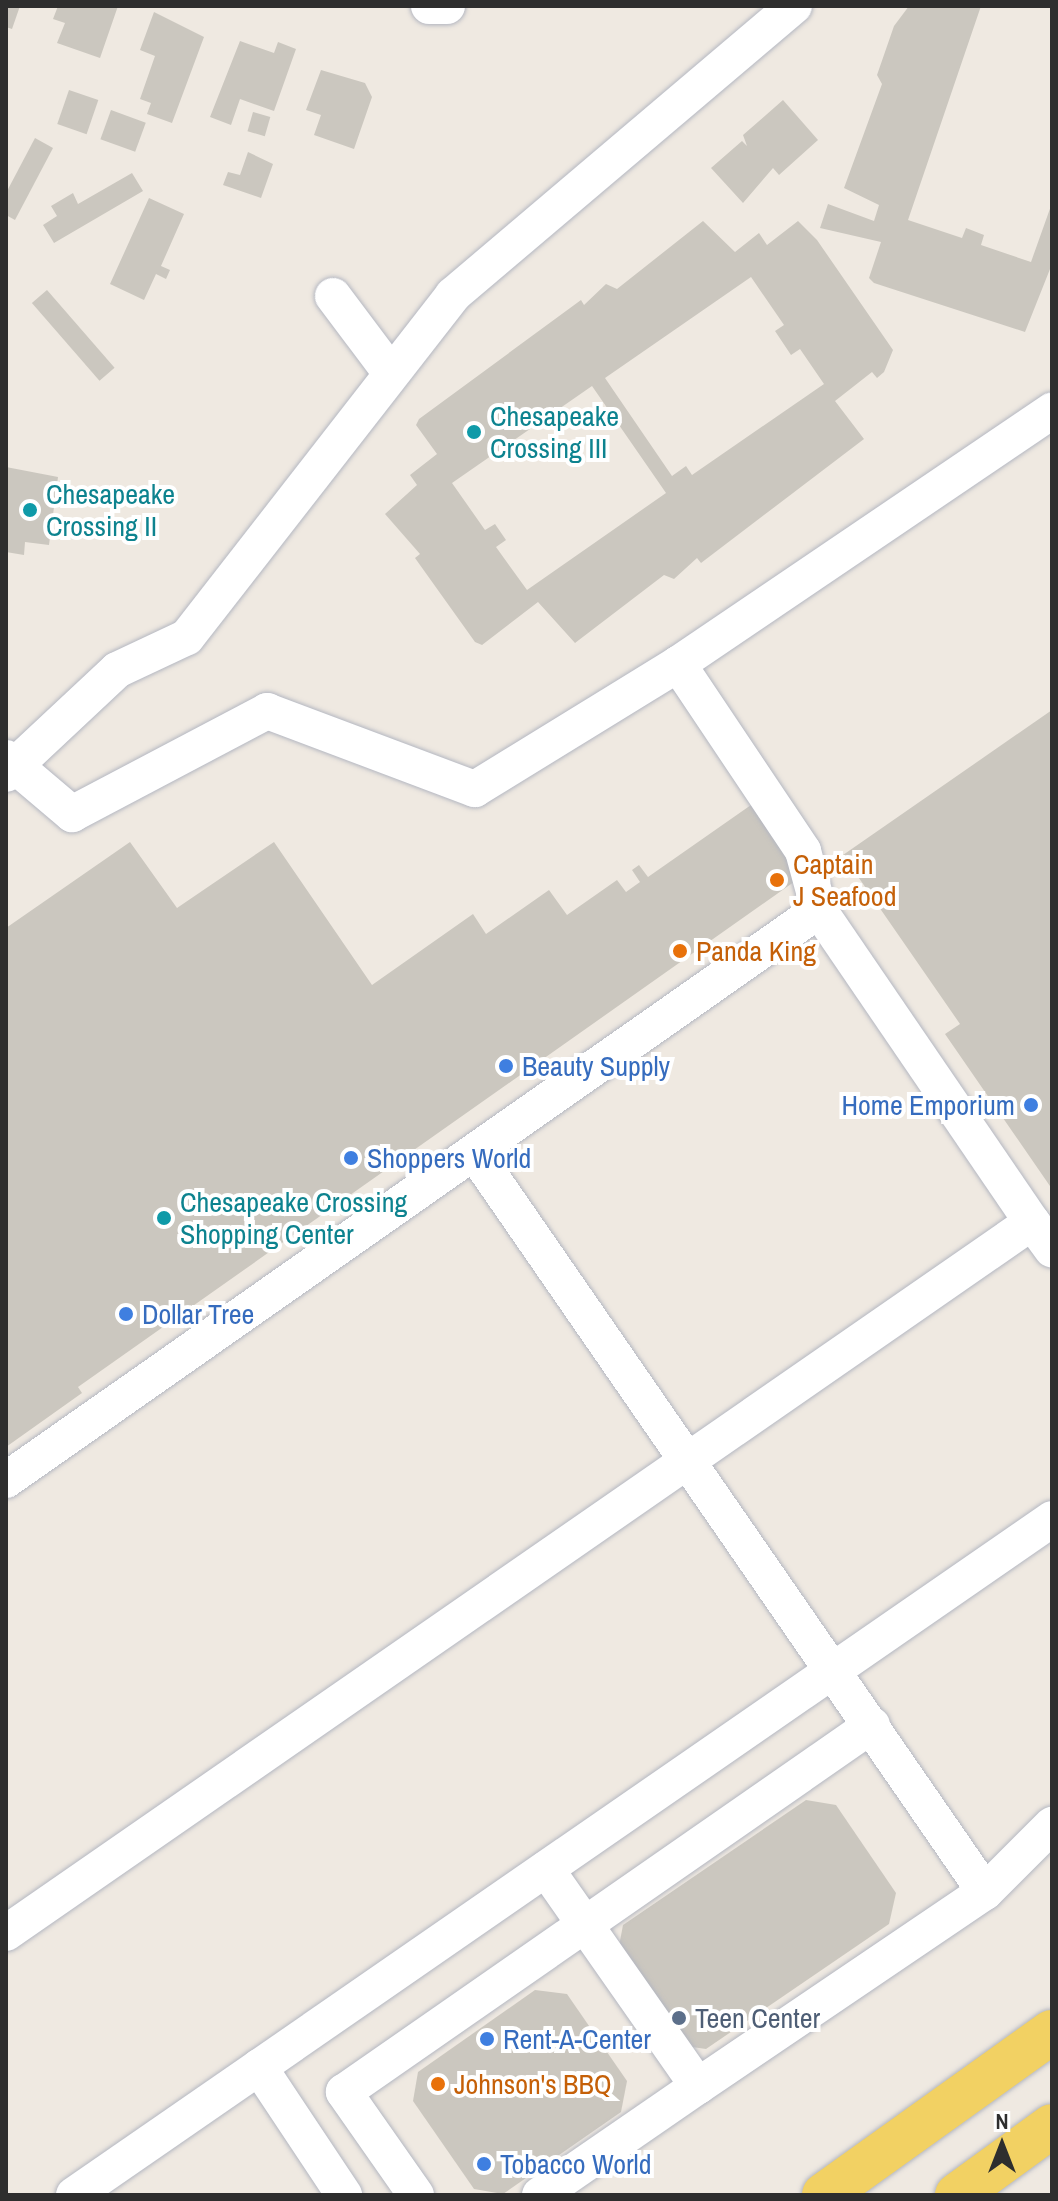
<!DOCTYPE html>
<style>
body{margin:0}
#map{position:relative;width:1058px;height:2201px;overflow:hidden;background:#efe9e1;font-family:"Archivo Narrow",sans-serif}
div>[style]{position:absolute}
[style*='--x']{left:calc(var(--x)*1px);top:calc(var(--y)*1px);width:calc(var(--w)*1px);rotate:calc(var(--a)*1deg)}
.building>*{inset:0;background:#cbc7bf;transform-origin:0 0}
.roads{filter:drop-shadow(0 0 2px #b4b7c1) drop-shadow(0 0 2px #b4b7c1)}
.minor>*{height:36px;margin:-18px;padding:0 18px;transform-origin:18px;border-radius:18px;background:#fff}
.major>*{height:44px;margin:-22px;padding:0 22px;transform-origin:22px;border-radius:22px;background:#f2d163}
.dots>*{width:22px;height:22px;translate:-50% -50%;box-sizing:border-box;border:4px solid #fff;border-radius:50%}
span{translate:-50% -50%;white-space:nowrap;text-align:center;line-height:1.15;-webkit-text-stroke:8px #fff;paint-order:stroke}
.culture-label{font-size:28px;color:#0d838f}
.left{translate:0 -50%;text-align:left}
.food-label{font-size:28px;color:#c56008}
.shop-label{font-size:28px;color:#366cbe}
.right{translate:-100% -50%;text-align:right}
.service-label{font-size:28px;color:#4e5e75}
.frame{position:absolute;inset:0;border:8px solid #2e2e2e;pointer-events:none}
.north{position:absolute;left:962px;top:2105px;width:80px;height:80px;-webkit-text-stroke:6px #fff;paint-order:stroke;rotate:0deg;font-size:22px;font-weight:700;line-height:32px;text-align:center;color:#2e2e2e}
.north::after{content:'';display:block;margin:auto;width:28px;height:36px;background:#2e2e2e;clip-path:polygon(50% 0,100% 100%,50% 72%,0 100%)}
</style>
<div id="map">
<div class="building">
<i style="clip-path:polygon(6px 6px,20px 6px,12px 29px,6px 27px)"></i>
<i style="clip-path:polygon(58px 6px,118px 6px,100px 58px,57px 43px,65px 23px,53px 19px)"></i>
<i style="clip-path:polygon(909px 6px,981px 6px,908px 220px,962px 238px,966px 228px,984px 235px,981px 245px,1031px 262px,1052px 203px,1052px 264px,1025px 332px,874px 283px,869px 278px,881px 242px,820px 228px,828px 204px,874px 221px,879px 205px,844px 188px,882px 84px,877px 75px,894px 26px)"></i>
<i style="clip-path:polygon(154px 12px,204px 37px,172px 123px,147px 114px,151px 103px,140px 99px,155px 56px,140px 50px)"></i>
<i style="clip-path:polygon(240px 41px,274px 53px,278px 42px,296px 49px,274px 111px,240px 99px,231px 125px,210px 117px)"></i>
<i style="clip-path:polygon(321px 70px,365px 83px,372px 97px,354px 149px,314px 135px,321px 115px,306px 110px)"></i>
<i style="left:69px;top:90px;width:31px;height:36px;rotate:19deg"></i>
<i style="clip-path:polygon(783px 100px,818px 140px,779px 175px,773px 168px,743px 203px,711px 168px,742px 141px,747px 146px,743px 135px)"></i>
<i style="left:111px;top:110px;width:37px;height:31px;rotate:20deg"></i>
<i style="left:253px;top:112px;width:18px;height:20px;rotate:16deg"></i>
<i style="clip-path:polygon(35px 138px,53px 148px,15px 220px,6px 215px,6px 193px)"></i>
<i style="clip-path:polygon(248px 152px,273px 164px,261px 198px,223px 185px,228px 172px,240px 175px)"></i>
<i style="clip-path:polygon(132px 173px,143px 191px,54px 243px,43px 225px,57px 216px,51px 206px,73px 193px,78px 204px)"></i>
<i style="clip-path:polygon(149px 198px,184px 214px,161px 266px,170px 270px,166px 279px,156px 274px,144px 300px,110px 284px)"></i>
<i style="clip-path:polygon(evenodd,703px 221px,735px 252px,759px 233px,767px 245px,798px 221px,817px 240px,893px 350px,884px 372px,877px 378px,872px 372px,835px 401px,864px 439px,701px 563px,697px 558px,674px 579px,664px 575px,575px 643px,538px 602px,482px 645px,475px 642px,415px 558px,420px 554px,385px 514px,417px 485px,410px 475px,437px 454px,416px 425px,419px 419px,581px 300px,584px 305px,606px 284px,617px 289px,703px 221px,751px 277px,784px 325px,775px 331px,791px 355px,800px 349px,824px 384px,692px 475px,686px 466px,672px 476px,605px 378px,751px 277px,703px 221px,592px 386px,666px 493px,527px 590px,496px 547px,506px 540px,495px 524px,485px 530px,452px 483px,592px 386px)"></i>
<i style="left:47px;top:290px;width:103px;height:20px;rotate:49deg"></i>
<i style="clip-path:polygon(6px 467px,58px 477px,49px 545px,25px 542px,24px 555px,6px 552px)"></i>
<i style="clip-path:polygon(1052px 710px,1052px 1189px,945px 1034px,960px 1024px,843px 855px)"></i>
<i style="clip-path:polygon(751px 805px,801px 877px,78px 1387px,82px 1393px,6px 1447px,6px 928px,130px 842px,177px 908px,274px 842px,372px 985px,473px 914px,486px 934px,549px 890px,567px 915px,617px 880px,626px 892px,640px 882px,632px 870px,639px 865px,648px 877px)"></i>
<i style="clip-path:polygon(806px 1800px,836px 1805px,896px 1893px,889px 1924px,706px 2049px,678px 2045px,617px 1957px,623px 1925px)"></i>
<i style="clip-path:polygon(535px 1990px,567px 1994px,627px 2081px,621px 2112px,503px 2194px,474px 2189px,413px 2101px,418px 2072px)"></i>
</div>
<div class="roads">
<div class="minor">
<i style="--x:429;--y:6;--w:18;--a:0"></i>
<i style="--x:333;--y:296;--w:95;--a:53.1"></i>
<i style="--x:678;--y:664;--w:225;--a:56.2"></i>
<i style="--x:803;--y:851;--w:61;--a:74.8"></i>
<i style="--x:6;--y:758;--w:87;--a:40.3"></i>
<i style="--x:72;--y:814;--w:221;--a:-27.8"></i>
<i style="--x:267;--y:711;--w:222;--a:20.6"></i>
<i style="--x:475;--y:789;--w:238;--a:-31.6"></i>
<i style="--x:678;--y:664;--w:452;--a:-34.1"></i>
<i style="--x:6;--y:774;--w:152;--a:-43.1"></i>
<i style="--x:117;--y:670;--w:77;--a:-25.2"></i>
<i style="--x:187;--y:637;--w:433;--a:-52.1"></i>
<i style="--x:453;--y:295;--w:447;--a:-40.3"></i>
<i style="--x:474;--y:1152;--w:899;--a:55.37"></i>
<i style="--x:6;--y:1480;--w:993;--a:-35.03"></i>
<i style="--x:819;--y:910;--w:378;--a:55.7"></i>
<i style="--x:546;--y:1869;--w:265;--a:55"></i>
<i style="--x:698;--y:2086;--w:346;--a:-34.1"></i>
<i style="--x:985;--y:1892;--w:95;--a:-45"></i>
<i style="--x:6;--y:1933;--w:1248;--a:-34.72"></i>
<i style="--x:1032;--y:1222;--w:34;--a:54"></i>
<i style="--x:259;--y:2067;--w:154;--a:56.4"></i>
<i style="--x:74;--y:2195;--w:1189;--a:-34.65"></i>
<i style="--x:416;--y:2195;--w:126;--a:-125"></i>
<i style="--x:344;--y:2092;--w:643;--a:-34.8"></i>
<i style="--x:540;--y:2195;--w:192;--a:-34.6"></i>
</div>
<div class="major">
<i style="--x:824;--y:2195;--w:280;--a:-35.6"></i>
<i style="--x:957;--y:2195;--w:117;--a:-36"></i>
</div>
</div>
<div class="dots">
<i style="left:474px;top:432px;background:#0f9aa8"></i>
<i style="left:30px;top:510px;background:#0f9aa8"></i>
<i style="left:777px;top:880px;background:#e8710a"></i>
<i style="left:680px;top:951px;background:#e8710a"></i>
<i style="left:506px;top:1066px;background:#3f7fe0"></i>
<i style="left:1031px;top:1105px;background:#3f7fe0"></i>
<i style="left:351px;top:1158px;background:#3f7fe0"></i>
<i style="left:164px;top:1218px;background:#0f9aa8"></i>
<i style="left:126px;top:1314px;background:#3f7fe0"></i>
<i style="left:679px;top:2018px;background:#5c6f8a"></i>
<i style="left:487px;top:2039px;background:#3f7fe0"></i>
<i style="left:438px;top:2084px;background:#e8710a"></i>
<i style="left:484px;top:2164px;background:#3f7fe0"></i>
</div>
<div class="culture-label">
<span class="left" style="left:490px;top:432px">Chesapeake<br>Crossing III</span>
<span class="left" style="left:46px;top:510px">Chesapeake<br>Crossing II</span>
<span class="left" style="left:180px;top:1218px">Chesapeake Crossing<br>Shopping Center</span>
</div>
<div class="food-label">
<span class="left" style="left:793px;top:880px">Captain<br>J Seafood</span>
<span class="left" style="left:696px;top:951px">Panda King</span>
<span class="left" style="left:454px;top:2084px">Johnson's BBQ</span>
</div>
<div class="shop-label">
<span class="left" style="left:522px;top:1066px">Beauty Supply</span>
<span class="right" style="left:1015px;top:1105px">Home Emporium</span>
<span class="left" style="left:367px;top:1158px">Shoppers World</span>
<span class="left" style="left:142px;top:1314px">Dollar Tree</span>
<span class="left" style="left:503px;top:2039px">Rent-A-Center</span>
<span class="left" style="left:500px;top:2164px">Tobacco World</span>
</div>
<div class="service-label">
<span class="left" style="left:695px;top:2018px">Teen Center</span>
</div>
<div class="frame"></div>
<div class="north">N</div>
</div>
